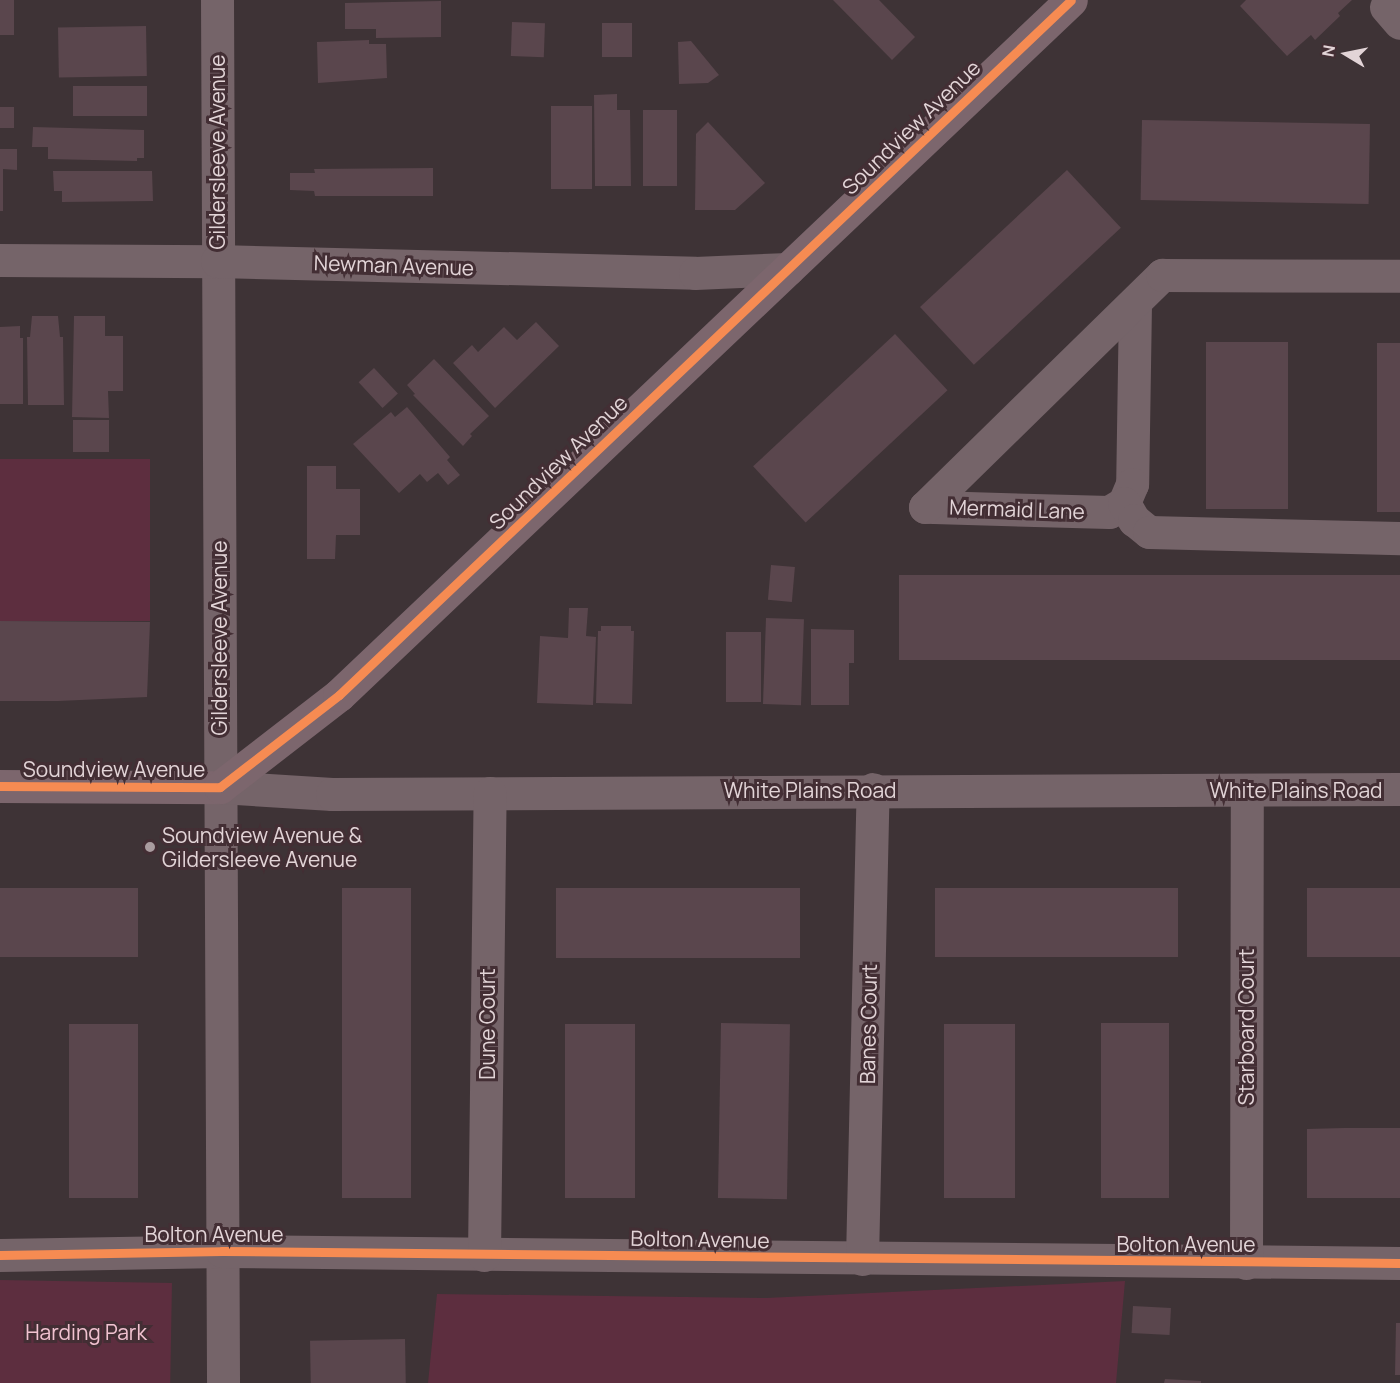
<!DOCTYPE html>
<style>
body{margin:0}
#map{position:relative;width:1400px;height:1383px;overflow:hidden;background:#3e3336;font-family:Manrope,sans-serif}
div>[style]{position:absolute}
[style*='--x']{left:calc(var(--x)*1px);top:calc(var(--y)*1px);width:calc(var(--w)*1px);rotate:calc(var(--a)*1deg)}
.green>*{inset:0;background:#5d2e3f;transform-origin:0 0}
.building>*{inset:0;background:#5a464d;transform-origin:0 0}
.street>*{height:33px;margin:-16.5px;padding:0 16.5px;transform-origin:16.5px;border-radius:16.5px;background:#756469}
.secondary>*{height:33px;margin:-16.5px;padding:0 16.5px;transform-origin:16.5px;border-radius:16.5px;background:#7c666d}
.cycleway>*{height:9px;margin:-4.5px;padding:0 4.5px;transform-origin:4.5px;border-radius:4.5px;background:#f68b52}
.dots>*{width:16px;height:16px;translate:-50% -50%;box-sizing:border-box;border:3px solid #432e34;border-radius:50%}
span{translate:-50% -50%;white-space:nowrap;text-align:center;line-height:1.15;-webkit-text-stroke:6px #432e34;paint-order:stroke}
.street-label{font-size:21px;color:#e2d4d7}
.poi-label{font-size:21px;color:#e2d4d7}
.left{translate:0 -50%;text-align:left}
.park-label{font-size:21px;color:#f1c2d0}
.north{position:absolute;left:1316px;top:24px;width:60px;height:60px;-webkit-text-stroke:4px #432e34;paint-order:stroke;rotate:280deg;font-size:16px;font-weight:700;line-height:24px;text-align:center;color:#e2d4d7}
.north::after{content:'';display:block;margin:auto;width:21px;height:27px;background:#e2d4d7;clip-path:polygon(50% 0,100% 100%,50% 72%,0 100%)}
</style>
<div id="map">
<div class="green">
<i style="left:0;top:459px;width:150px;height:162px"></i>
<i style="left:0;top:1280px;width:172px;height:103px;rotate:1deg"></i>
<i style="clip-path:polygon(1125px 1281px,1116px 1383px,428px 1383px,437px 1294px,766px 1298px)"></i>
</div>
<div class="building">
<i style="left:0;top:0;width:14px;height:35px"></i>
<i style="clip-path:polygon(833px 0,879px 0,915px 37px,892px 60px)"></i>
<i style="clip-path:polygon(1246px 0,1352px 0,1338px 13px,1340px 16px,1315px 40px,1311px 35px,1287px 56px,1240px 6px)"></i>
<i style="clip-path:polygon(441px 1px,441px 37px,376px 38px,376px 29px,345px 29px,345px 3px)"></i>
<i style="left:512px;top:22px;width:33px;height:34px;rotate:2deg"></i>
<i style="left:602px;top:23px;width:30px;height:34px"></i>
<i style="left:146px;top:26px;width:50px;height:88px;rotate:89deg"></i>
<i style="clip-path:polygon(369px 40px,369px 44px,386px 44px,387px 78px,318px 83px,317px 42px)"></i>
<i style="clip-path:polygon(691px 41px,719px 75px,708px 83px,679px 84px,678px 42px)"></i>
<i style="left:73px;top:86px;width:74px;height:30px"></i>
<i style="clip-path:polygon(617px 94px,617px 110px,630px 110px,631px 186px,595px 186px,594px 95px)"></i>
<i style="left:551px;top:106px;width:41px;height:83px"></i>
<i style="left:0;top:107px;width:14px;height:21px"></i>
<i style="left:643px;top:110px;width:34px;height:76px"></i>
<i style="left:1142px;top:120px;width:228px;height:80px;rotate:1deg"></i>
<i style="clip-path:polygon(708px 122px,765px 183px,735px 210px,695px 210px,696px 134px)"></i>
<i style="clip-path:polygon(33px 127px,144px 130px,144px 158px,137px 158px,137px 161px,48px 159px,48px 147px,32px 147px)"></i>
<i style="clip-path:polygon(0 149px,17px 149px,17px 170px,3px 169px,3px 211px,0 211px)"></i>
<i style="clip-path:polygon(433px 168px,433px 196px,315px 196px,314px 191px,290px 190px,290px 173px,315px 173px,314px 169px)"></i>
<i style="left:1067px;top:170px;width:79px;height:201px;rotate:47deg"></i>
<i style="clip-path:polygon(53px 171px,152px 171px,153px 201px,62px 202px,62px 191px,54px 191px)"></i>
<i style="clip-path:polygon(32px 316px,58px 316px,60px 337px,63px 337px,64px 405px,28px 405px,27px 337px,30px 337px)"></i>
<i style="clip-path:polygon(74px 316px,105px 316px,105px 336px,123px 336px,123px 391px,108px 391px,109px 418px,72px 417px)"></i>
<i style="clip-path:polygon(536px 322px,559px 346px,495px 408px,453px 363px,472px 345px,478px 352px,504px 327px,517px 340px)"></i>
<i style="clip-path:polygon(20px 326px,20px 338px,23px 338px,23px 404px,0 404px,0 327px)"></i>
<i style="left:895px;top:334px;width:77px;height:194px;rotate:47deg"></i>
<i style="left:1288px;top:342px;width:167px;height:82px;rotate:90deg"></i>
<i style="left:1377px;top:343px;width:23px;height:169px"></i>
<i style="clip-path:polygon(434px 359px,489px 416px,470px 434px,472px 436px,463px 446px,413px 395px,415px 394px,407px 385px)"></i>
<i style="left:374px;top:368px;width:35px;height:21px;rotate:47deg"></i>
<i style="clip-path:polygon(407px 407px,450px 457px,447px 460px,460px 475px,448px 485px,438px 473px,427px 482px,420px 474px,399px 493px,353px 444px,391px 412px,395px 417px)"></i>
<i style="left:73px;top:420px;width:36px;height:32px"></i>
<i style="clip-path:polygon(307px 466px,336px 466px,336px 489px,360px 489px,360px 535px,336px 535px,335px 559px,307px 559px)"></i>
<i style="left:771px;top:565px;width:24px;height:35px;rotate:5deg"></i>
<i style="left:1400px;top:575px;width:85px;height:501px;rotate:90deg"></i>
<i style="clip-path:polygon(569px 608px,588px 608px,586px 636px,596px 637px,593px 705px,537px 703px,540px 636px,568px 638px)"></i>
<i style="left:766px;top:618px;width:38px;height:86px;rotate:2deg"></i>
<i style="clip-path:polygon(0 621px,150px 622px,147px 697px,58px 701px,0 701px)"></i>
<i style="clip-path:polygon(601px 626px,631px 626px,631px 631px,634px 631px,632px 704px,596px 703px,598px 631px,601px 631px)"></i>
<i style="clip-path:polygon(811px 629px,854px 630px,854px 663px,849px 663px,849px 705px,811px 705px)"></i>
<i style="left:726px;top:632px;width:35px;height:70px"></i>
<i style="left:0;top:888px;width:138px;height:69px"></i>
<i style="left:342px;top:888px;width:69px;height:310px"></i>
<i style="left:556px;top:888px;width:244px;height:70px"></i>
<i style="left:935px;top:888px;width:243px;height:69px"></i>
<i style="left:1307px;top:888px;width:93px;height:69px"></i>
<i style="left:721px;top:1023px;width:69px;height:175px;rotate:1deg"></i>
<i style="left:1101px;top:1023px;width:68px;height:175px"></i>
<i style="left:69px;top:1024px;width:69px;height:174px"></i>
<i style="left:635px;top:1024px;width:174px;height:70px;rotate:90deg"></i>
<i style="left:944px;top:1024px;width:71px;height:174px"></i>
<i style="clip-path:polygon(1344px 1128px,1400px 1128px,1400px 1198px,1307px 1198px,1307px 1129px)"></i>
<i style="left:1133px;top:1306px;width:38px;height:27px;rotate:3deg"></i>
<i style="clip-path:polygon(1396px 1323px,1400px 1323px,1400px 1375px,1395px 1375px)"></i>
<i style="left:405px;top:1339px;width:44px;height:95px;rotate:89deg"></i>
<i style="clip-path:polygon(1165px 1379px,1201px 1381px,1201px 1383px,1164px 1383px)"></i>
</div>
<div class="street">
<i style="--x:217;--y:0;--w:1383;--a:89.75"></i>
<i style="--x:1386;--y:7;--w:21;--a:49"></i>
<i style="--x:0;--y:260;--w:217;--a:0.3"></i>
<i style="--x:217;--y:261;--w:478;--a:1.4"></i>
<i style="--x:695;--y:273;--w:93;--a:-2.5"></i>
<i style="--x:1135;--y:303;--w:181;--a:90.9"></i>
<i style="--x:1132;--y:484;--w:21;--a:113"></i>
<i style="--x:1124;--y:503;--w:17;--a:149"></i>
<i style="--x:1109;--y:512;--w:184;--a:-178.4"></i>
<i style="--x:925;--y:507;--w:332;--a:-44.4"></i>
<i style="--x:1162;--y:275;--w:238;--a:0.2"></i>
<i style="--x:1124;--y:503;--w:20;--a:60"></i>
<i style="--x:1134;--y:520;--w:19;--a:39"></i>
<i style="--x:1149;--y:532;--w:251;--a:1.4"></i>
<i style="--x:220;--y:787;--w:112;--a:3.6"></i>
<i style="--x:332;--y:794;--w:1068;--a:-0.27"></i>
<i style="--x:0;--y:1255;--w:222;--a:-1"></i>
<i style="--x:222;--y:1251;--w:1178;--a:0.58"></i>
<i style="--x:484;--y:1255;--w:462;--a:-89.3"></i>
<i style="--x:862;--y:1259;--w:470;--a:-88.7"></i>
<i style="--x:1246;--y:1263;--w:473;--a:-89.9"></i>
</div>
<div class="secondary">
<i style="--x:0;--y:786;--w:220;--a:0.3"></i>
<i style="--x:220;--y:787;--w:150;--a:-37.7"></i>
<i style="--x:339;--y:695;--w:1009;--a:-43.51"></i>
</div>
<div class="cycleway">
<i style="--x:0;--y:786;--w:220;--a:0.3"></i>
<i style="--x:220;--y:787;--w:150;--a:-37.7"></i>
<i style="--x:339;--y:695;--w:1009;--a:-43.51"></i>
<i style="--x:0;--y:1255;--w:222;--a:-1"></i>
<i style="--x:222;--y:1251;--w:1178;--a:0.58"></i>
</div>
<div class="dots">
<i style="left:150px;top:847px;background:#a99c9f"></i>
</div>
<div class="street-label">
<span style="left:911px;top:127px;rotate:-44deg">Soundview Avenue</span>
<span style="left:217px;top:152px;rotate:-90deg">Gildersleeve Avenue</span>
<span style="left:394px;top:265px;rotate:2deg">Newman Avenue</span>
<span style="left:558px;top:462px;rotate:-44deg">Soundview Avenue</span>
<span style="left:1017px;top:509px;rotate:2deg">Mermaid Lane</span>
<span style="left:219px;top:638px;rotate:-90deg">Gildersleeve Avenue</span>
<span style="left:114px;top:769px">Soundview Avenue</span>
<span style="left:810px;top:790px">White Plains Road</span>
<span style="left:1296px;top:790px">White Plains Road</span>
<span style="left:487px;top:1024px;rotate:-90deg">Dune Court</span>
<span style="left:868px;top:1024px;rotate:-89deg">Banes Court</span>
<span style="left:1246px;top:1027px;rotate:-90deg">Starboard Court</span>
<span style="left:214px;top:1234px">Bolton Avenue</span>
<span style="left:700px;top:1239px;rotate:1deg">Bolton Avenue</span>
<span style="left:1186px;top:1244px">Bolton Avenue</span>
</div>
<div class="poi-label">
<span class="left" style="left:162px;top:847px">Soundview Avenue &amp;<br>Gildersleeve Avenue</span>
</div>
<div class="park-label">
<span style="left:86px;top:1332px">Harding Park</span>
</div>
<div class="north">N</div>
</div>
